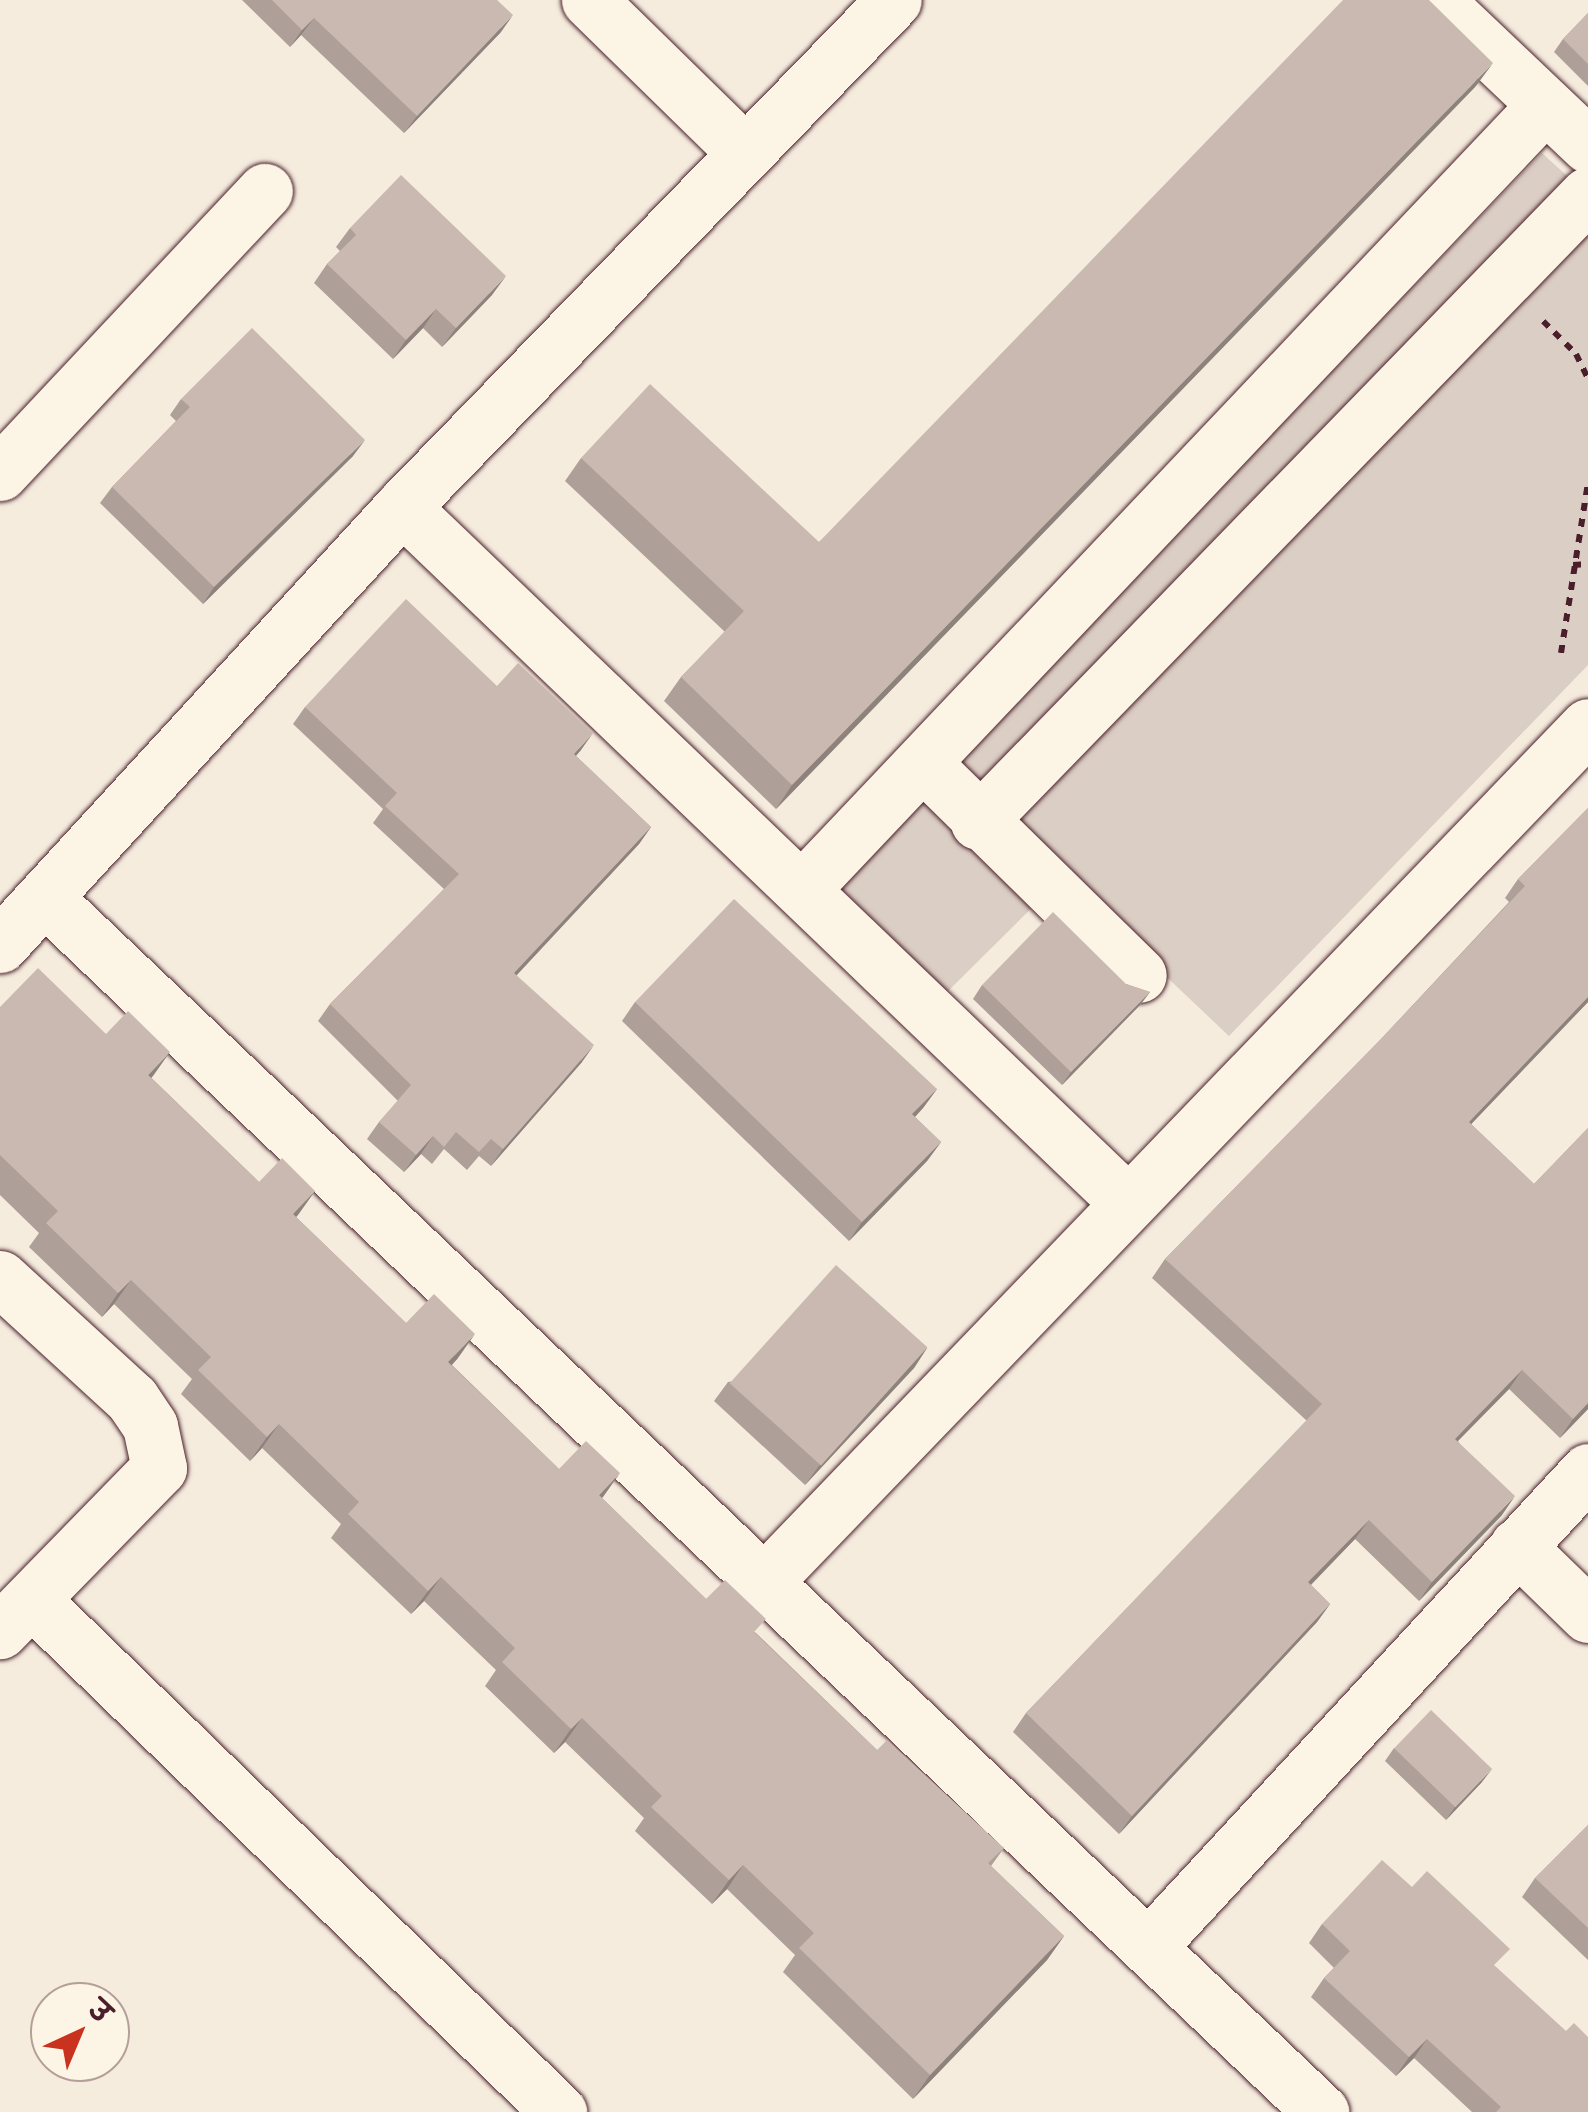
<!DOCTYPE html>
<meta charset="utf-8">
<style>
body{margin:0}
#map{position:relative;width:1588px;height:2112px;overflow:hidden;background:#f5ecde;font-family:Caveat,"Playpen Sans Deva",sans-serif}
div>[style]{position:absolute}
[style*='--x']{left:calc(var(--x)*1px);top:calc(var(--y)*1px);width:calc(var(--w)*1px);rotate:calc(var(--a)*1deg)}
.green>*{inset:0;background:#dbcec4}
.path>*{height:6px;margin-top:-3px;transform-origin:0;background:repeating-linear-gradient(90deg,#4a1f2b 0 8px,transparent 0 16px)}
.roads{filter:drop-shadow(0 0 2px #4a1f2b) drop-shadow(0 0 2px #4a1f2b)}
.minor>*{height:55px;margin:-27.5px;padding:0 27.5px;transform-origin:27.5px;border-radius:27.5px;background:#fcf5e5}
.wall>*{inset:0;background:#ae9f98}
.shaded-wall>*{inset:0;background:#8d827c}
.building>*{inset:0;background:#cab9b1;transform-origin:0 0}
span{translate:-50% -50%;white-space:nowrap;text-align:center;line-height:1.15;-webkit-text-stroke:10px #fcf5e5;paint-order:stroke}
.north{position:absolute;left:30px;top:1982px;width:100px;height:100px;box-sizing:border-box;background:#fcf5e5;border:2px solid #b59f9b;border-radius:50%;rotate:44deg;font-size:28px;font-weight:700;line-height:40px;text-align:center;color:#4a1f2b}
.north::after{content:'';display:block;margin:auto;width:35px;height:45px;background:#c8321e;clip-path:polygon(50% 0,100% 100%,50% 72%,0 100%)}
</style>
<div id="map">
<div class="green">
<i style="clip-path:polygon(1542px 153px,1588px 195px,1588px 665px,1229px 1036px,1062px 878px,944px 995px,834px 888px)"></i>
</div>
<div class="path">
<i style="--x:1543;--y:321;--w:47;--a:45"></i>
<i style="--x:1576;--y:354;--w:28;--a:64"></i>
<i style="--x:1573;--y:565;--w:15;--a:-4"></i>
<i style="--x:1561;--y:653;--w:172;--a:-81"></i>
</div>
<div class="roads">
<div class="minor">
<i style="--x:589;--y:0;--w:219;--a:44.4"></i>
<i style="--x:1435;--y:0;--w:211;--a:43.5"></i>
<i style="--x:0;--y:473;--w:387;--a:-46.8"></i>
<i style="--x:402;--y:507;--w:1004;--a:43.79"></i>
<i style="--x:924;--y:764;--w:301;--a:44.5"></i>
<i style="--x:978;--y:822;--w:875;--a:-45.83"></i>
<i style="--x:802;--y:889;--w:1080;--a:-46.54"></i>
<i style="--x:44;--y:897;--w:1763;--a:43.57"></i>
<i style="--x:0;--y:945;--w:595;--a:-47.45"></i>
<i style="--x:402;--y:507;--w:706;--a:-45.86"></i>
<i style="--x:0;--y:1278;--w:179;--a:42.5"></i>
<i style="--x:132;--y:1399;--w:32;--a:56"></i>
<i style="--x:150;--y:1426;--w:43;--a:77.9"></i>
<i style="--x:159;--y:1468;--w:228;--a:134.3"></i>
<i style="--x:1517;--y:1546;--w:99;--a:44.2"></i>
<i style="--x:764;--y:1582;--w:1188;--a:-46.09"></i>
<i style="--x:32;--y:1600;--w:735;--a:44.17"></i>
<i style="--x:1148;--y:1947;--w:648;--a:-47.25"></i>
</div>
</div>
<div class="wall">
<i style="clip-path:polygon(242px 0,497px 0,501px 32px,404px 133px,301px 35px,290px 47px)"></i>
<i style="clip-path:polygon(1588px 13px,1588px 86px,1554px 52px,1563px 39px)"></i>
<i style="clip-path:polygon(1476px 86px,776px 809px,664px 701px,681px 677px,725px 632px,565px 481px,581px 458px,819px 542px)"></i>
<i style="clip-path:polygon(350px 228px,492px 295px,442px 347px,423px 328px,393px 359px,314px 283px,327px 264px,340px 251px,336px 247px)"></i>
<i style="clip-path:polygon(181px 399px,353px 456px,203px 604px,100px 503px,112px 487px,176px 421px,170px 415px)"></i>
<i style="clip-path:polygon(497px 686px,581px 750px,576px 756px,651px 827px,639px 844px,516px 975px,582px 1062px,491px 1166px,479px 1156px,467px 1170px,444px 1149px,432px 1164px,421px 1154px,404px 1172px,367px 1139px,379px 1122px,398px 1101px,318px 1021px,330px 1004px,444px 889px,373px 823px,383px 809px,293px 724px,305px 707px)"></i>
<i style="clip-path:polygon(1588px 808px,1588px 1002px,1471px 1124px,1534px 1184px,1588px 1128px,1588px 1409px,1560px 1438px,1509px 1389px,1458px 1441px,1502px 1515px,1419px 1601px,1355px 1539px,1311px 1585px,1330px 1604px,1317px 1622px,1119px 1834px,1013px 1732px,1026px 1713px,1307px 1421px,1152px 1278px,1165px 1259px,1381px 1039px,1509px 902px,1505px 898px,1518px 879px)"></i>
<i style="clip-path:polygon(1126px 984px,1150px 992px,1140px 1005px,1062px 1085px,973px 999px,982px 985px)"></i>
<i style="clip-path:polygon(635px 1002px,937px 1089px,923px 1108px,915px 1117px,941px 1142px,927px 1161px,849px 1241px,622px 1021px)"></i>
<i style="clip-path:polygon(0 1007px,106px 1034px,259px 1182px,315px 1191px,296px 1217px,406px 1323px,458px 1358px,452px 1365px,559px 1469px,602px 1498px,706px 1599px,756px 1633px,877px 1750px,1004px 1848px,991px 1866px,1064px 1936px,1047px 1960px,913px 2099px,783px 1972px,795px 1955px,727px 1889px,712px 1904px,635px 1831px,644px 1818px,565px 1742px,554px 1753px,485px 1686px,496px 1670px,424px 1601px,411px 1614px,331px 1538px,341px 1524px,262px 1448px,250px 1461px,181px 1394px,192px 1379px,114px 1304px,102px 1317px,29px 1247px,39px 1233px,0 1195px)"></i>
<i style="clip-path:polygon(927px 1348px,914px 1368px,805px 1485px,714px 1401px,728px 1382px)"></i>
<i style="clip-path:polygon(1394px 1748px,1482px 1782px,1446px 1820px,1385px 1761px)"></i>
<i style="clip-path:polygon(1588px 1825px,1588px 1960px,1522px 1897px,1535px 1878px)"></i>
<i style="clip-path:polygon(1322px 1924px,1497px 1968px,1588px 2112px,1472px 2112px,1414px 2058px,1396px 2076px,1311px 1997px,1324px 1978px,1334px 1968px,1309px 1943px)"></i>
</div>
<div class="shaded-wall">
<i style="clip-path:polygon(513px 15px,501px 32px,404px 133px,417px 116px)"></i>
<i style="clip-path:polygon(314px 18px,301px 35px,290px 47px,302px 30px)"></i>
<i style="clip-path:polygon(1493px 63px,1476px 86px,776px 809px,792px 785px)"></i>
<i style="clip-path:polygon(506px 276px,492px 295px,442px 347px,456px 328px)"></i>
<i style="clip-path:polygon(436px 309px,423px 328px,393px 359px,406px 340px)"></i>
<i style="clip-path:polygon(365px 440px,353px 456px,203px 604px,214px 587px)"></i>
<i style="clip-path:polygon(593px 733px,581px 750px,562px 771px,574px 754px)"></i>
<i style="clip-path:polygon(651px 827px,639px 844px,502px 991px,514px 973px)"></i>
<i style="clip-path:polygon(1150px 992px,1140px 1005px,1062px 1085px,1071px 1072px)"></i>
<i style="clip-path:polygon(1588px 997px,1588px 1002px,1455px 1141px,1469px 1122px)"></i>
<i style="clip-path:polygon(594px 1045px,582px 1062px,491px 1166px,503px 1149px)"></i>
<i style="clip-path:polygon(170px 1052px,153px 1076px,132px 1099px,148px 1075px)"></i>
<i style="clip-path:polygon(937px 1089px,923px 1108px,899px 1134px,912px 1114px)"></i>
<i style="clip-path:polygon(433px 1136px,421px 1154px,404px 1172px,416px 1155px)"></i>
<i style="clip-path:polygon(941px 1142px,927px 1161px,849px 1241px,862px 1222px)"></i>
<i style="clip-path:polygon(315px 1191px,298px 1215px,276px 1238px,293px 1214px)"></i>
<i style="clip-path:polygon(131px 1280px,114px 1304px,102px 1317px,118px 1293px)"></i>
<i style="clip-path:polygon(475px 1334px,458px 1358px,432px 1386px,448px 1362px)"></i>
<i style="clip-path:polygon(927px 1348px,914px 1368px,805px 1485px,819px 1466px)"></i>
<i style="clip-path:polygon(1522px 1370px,1509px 1389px,1442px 1457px,1455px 1439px)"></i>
<i style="clip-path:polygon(1588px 1403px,1588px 1409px,1560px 1438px,1573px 1419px)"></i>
<i style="clip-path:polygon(279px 1424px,262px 1448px,250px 1461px,267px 1437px)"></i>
<i style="clip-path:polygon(620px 1473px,603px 1497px,582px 1519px,599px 1495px)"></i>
<i style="clip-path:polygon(1515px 1496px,1502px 1515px,1419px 1601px,1432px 1582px)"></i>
<i style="clip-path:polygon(1369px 1520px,1355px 1539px,1295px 1601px,1308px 1582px)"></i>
<i style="clip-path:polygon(441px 1577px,424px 1601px,411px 1614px,428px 1591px)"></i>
<i style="clip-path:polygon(1330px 1604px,1317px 1622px,1119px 1834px,1132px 1816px)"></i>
<i style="clip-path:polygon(582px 1718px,565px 1742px,554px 1753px,571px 1729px)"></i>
<i style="clip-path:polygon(1492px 1769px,1482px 1782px,1446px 1820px,1455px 1807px)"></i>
<i style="clip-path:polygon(743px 1865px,727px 1889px,712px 1904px,729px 1880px)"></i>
<i style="clip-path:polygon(1064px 1936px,1047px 1960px,913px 2099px,930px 2075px)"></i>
<i style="clip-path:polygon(1427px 2039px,1414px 2058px,1396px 2076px,1409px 2057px)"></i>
</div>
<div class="building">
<i style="clip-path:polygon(272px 0,497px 0,513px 15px,417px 116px,314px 18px,302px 30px)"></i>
<i style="clip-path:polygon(1343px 0,1429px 0,1493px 63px,792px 785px,681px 677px,744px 611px,581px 458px,650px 384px,819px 542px)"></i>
<i style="clip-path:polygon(1588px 13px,1588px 64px,1563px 39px)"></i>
<i style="clip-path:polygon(401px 175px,506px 276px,456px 328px,436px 309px,406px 340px,327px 264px,356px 235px,350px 228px)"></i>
<i style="clip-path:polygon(252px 328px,365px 440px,214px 587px,112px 487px,190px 407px,181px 399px)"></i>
<i style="clip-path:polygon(406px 599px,497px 686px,518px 663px,593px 733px,574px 754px,651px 827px,514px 973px,594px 1045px,503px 1149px,491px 1139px,479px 1152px,456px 1132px,444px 1147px,433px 1136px,416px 1155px,379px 1122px,411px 1085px,330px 1004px,459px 874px,385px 806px,397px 793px,305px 707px)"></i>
<i style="clip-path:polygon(1588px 808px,1588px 997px,1469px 1122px,1534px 1184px,1588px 1128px,1588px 1403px,1573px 1419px,1522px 1370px,1455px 1439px,1515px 1496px,1432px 1582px,1369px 1520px,1308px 1582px,1330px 1604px,1132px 1816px,1026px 1713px,1322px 1404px,1165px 1259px,1381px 1039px,1525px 886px,1518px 879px)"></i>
<i style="clip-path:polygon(734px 899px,937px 1089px,912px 1114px,941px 1142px,862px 1222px,635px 1002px)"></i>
<i style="clip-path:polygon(1053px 912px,1126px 984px,1150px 992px,1071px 1072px,982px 985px)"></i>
<i style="clip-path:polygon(38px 968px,106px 1034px,128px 1011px,170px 1052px,148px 1075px,259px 1182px,282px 1158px,315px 1191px,293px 1214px,406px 1323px,434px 1294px,475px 1334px,448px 1362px,559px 1469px,586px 1441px,620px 1473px,599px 1495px,706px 1599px,725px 1580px,766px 1619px,754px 1632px,877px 1750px,887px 1740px,1004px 1848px,988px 1863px,1064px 1936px,930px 2075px,799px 1948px,814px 1933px,743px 1865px,729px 1880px,651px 1807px,662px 1796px,582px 1718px,571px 1729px,502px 1662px,515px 1648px,441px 1577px,428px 1591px,348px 1514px,359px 1502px,279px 1424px,267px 1437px,198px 1370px,211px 1357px,131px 1280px,118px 1293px,46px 1223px,58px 1211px,0 1155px,0 1007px)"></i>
<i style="left:836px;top:1265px;width:123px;height:159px;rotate:42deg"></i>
<i style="left:1431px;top:1710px;width:85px;height:53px;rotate:44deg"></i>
<i style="clip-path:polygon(1588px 1825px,1588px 1928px,1535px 1878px)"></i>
<i style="clip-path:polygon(1382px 1860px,1412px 1887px,1427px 1871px,1510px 1949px,1494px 1965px,1566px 2031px,1574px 2023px,1588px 2037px,1588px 2112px,1496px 2112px,1501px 2107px,1427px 2039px,1409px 2057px,1324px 1978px,1350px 1951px,1322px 1924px)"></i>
</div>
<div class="north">उ</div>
</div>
